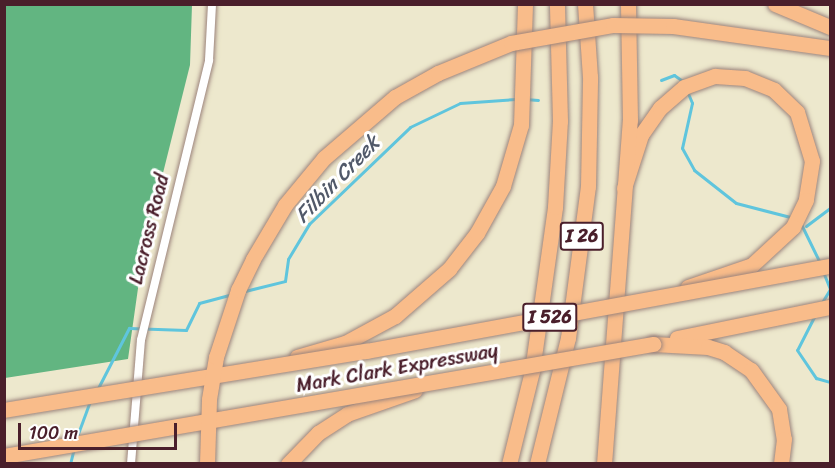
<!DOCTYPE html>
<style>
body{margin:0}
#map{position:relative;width:835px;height:468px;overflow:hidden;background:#ede8cd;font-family:Sriracha,sans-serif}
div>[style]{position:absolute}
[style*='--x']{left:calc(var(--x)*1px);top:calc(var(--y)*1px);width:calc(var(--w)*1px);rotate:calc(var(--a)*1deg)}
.forest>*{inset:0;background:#62b581}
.stream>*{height:3px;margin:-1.5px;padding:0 1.5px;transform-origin:1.5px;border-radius:1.5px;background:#5fc5dd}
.roads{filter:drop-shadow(0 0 2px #9c847c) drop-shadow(0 0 2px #9c847c)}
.street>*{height:8px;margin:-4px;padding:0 4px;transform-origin:4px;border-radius:4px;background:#fff}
.highway>*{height:15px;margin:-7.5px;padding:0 7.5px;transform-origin:7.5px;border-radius:7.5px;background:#f9bc8a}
.bridges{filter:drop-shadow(0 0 2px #9c847c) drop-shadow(0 0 2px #9c847c)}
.highway-bridge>*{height:15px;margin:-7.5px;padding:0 7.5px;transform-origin:7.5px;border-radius:7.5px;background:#f9bc8a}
span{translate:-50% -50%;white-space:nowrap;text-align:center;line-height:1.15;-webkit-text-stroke:6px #fff;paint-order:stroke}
.shield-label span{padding:2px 4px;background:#fff;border:2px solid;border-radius:4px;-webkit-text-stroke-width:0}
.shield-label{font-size:18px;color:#4a1f2b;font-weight:700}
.street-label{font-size:20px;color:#4a1f2b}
.water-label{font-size:21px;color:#515969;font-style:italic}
.frame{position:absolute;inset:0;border:6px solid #4a1f2b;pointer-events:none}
.scale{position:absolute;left:18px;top:423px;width:159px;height:27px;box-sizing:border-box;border:3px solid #4a1f2b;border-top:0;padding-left:8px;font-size:18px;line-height:21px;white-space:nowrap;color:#4a1f2b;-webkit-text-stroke:4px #fff;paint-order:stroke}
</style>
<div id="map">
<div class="forest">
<i style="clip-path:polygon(5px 4px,192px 5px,190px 65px,143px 253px,128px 359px,5px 378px)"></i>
</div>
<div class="stream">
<i style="--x:661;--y:80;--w:14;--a:-21"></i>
<i style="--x:674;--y:75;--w:12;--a:35"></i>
<i style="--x:687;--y:91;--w:13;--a:67"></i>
<i style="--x:692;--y:103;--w:46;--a:102.5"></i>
<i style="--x:682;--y:148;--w:25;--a:61"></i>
<i style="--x:694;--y:170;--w:53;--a:38.2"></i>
<i style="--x:736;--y:203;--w:60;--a:14.5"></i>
<i style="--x:525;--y:99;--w:13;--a:4"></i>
<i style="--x:801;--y:224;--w:43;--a:64"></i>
<i style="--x:806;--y:226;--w:30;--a:-37"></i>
<i style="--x:245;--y:291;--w:41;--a:-14"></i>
<i style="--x:285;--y:281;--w:22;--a:-82"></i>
<i style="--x:288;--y:259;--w:41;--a:-59"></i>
<i style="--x:309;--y:224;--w:140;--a:-43.8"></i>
<i style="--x:410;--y:127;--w:55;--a:-25.6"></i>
<i style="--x:460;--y:103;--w:56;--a:-4.1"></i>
<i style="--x:821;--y:304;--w:17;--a:-59"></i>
<i style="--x:830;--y:289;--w:18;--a:-112"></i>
<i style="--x:815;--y:315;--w:39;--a:117"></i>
<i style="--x:797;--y:350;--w:34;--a:56"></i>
<i style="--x:816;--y:378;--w:15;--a:16"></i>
<i style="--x:97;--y:390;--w:70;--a:-62.7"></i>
<i style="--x:129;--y:328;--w:57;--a:2"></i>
<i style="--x:186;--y:330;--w:30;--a:-64"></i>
<i style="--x:199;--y:303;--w:34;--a:-15"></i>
<i style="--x:76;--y:439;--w:40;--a:-69.8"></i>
<i style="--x:70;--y:464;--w:16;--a:-76"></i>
</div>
<div class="roads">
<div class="street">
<i style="--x:131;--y:464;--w:124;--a:-85.4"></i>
<i style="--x:141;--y:340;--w:288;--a:-76.3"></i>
<i style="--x:209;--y:60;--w:56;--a:-86.9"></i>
</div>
<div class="highway">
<i style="--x:775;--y:4;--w:60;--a:22.7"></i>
<i style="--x:624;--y:188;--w:56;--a:-72.2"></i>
<i style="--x:641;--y:135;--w:33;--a:-55"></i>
<i style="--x:660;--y:108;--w:32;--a:-41"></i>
<i style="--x:684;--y:87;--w:33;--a:-20"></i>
<i style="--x:715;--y:76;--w:30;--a:4"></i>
<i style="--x:745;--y:78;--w:31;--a:22"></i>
<i style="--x:774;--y:90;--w:32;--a:44"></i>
<i style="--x:797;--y:112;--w:51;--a:73"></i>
<i style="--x:812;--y:161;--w:39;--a:99"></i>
<i style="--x:806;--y:200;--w:30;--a:116"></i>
<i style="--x:793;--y:227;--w:56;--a:137.2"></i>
<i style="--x:752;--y:265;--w:68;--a:161"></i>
<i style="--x:677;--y:338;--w:156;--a:-11.5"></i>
<i style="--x:653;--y:344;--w:55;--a:3.1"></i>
<i style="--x:708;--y:347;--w:17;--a:17"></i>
<i style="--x:724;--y:352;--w:32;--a:34"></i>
<i style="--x:751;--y:370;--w:48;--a:54.3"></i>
<i style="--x:779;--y:409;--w:30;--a:81"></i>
<i style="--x:784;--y:439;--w:25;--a:97"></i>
<i style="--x:297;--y:357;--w:50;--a:-16.3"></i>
<i style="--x:345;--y:343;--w:57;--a:-28.4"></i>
<i style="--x:395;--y:316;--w:72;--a:-41"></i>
<i style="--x:449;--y:269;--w:46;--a:-52.1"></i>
<i style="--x:477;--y:233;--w:54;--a:-61"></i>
<i style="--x:503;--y:186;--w:64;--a:-73.6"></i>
<i style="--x:521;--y:125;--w:121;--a:-88.1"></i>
<i style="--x:288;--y:464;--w:43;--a:-45.9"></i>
<i style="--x:318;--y:433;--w:35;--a:-33"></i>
<i style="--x:347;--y:414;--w:72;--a:-19.4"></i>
<i style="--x:509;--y:464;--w:96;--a:-76.1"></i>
<i style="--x:532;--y:371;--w:166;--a:-82"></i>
<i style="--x:555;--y:207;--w:86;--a:-86.7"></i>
<i style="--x:560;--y:121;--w:117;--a:-91.5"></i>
<i style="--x:537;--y:464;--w:130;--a:-76.2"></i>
<i style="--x:568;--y:338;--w:153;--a:-82.5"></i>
<i style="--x:588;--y:186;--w:109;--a:-88.9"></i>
<i style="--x:590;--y:77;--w:73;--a:-93.9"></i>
<i style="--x:604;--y:464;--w:345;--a:-85.7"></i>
<i style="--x:630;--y:120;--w:116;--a:-91"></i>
</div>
</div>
<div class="bridges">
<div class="highway-bridge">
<i style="--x:4;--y:410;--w:367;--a:-9.3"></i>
<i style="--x:366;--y:351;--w:472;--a:-10.4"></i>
<i style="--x:4;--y:456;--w:659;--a:-9.79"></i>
<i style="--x:207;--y:464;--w:65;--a:-88.2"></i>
<i style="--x:209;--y:399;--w:43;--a:-80.5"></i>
<i style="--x:216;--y:357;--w:71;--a:-71.8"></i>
<i style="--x:238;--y:290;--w:34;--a:-64"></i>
<i style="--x:253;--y:259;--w:63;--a:-59.3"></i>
<i style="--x:285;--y:205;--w:61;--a:-50.3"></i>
<i style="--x:324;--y:158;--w:94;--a:-40.7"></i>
<i style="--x:395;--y:97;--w:49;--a:-29.2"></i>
<i style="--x:438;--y:73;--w:79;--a:-22.3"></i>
<i style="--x:511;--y:43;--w:104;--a:-10"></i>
<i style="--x:613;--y:25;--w:60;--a:1"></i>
<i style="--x:673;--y:26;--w:159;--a:8"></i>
</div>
</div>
<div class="shield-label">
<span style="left:582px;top:236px">I 26</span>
<span style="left:550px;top:317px">I 526</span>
</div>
<div class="street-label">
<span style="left:149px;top:229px;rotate:-76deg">Lacross Road</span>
<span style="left:397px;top:368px;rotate:-10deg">Mark Clark Expressway</span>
</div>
<div class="water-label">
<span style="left:337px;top:179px;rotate:-46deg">Filbin Creek</span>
</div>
<div class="frame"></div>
<div class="scale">100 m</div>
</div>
